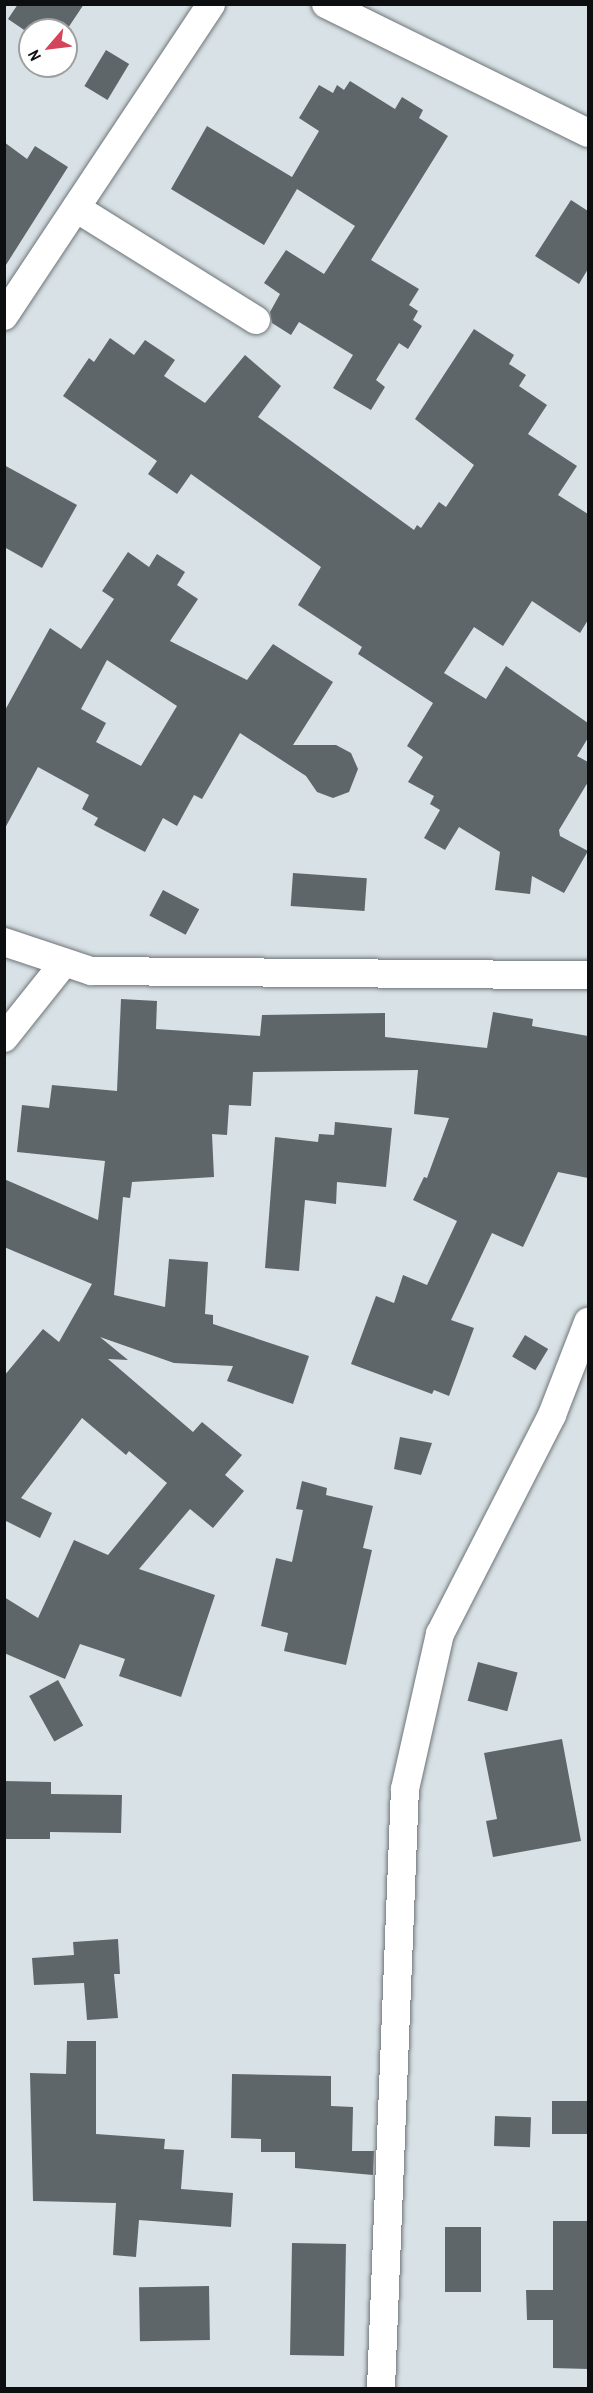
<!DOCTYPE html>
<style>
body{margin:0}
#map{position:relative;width:593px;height:2393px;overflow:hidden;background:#d8e1e5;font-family:"Archivo Narrow",sans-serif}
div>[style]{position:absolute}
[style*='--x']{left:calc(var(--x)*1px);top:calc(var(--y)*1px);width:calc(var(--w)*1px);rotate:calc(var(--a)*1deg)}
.building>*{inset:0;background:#5f666a;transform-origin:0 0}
.roads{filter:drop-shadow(0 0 2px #6e7579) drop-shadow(0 0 2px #6e7579)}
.minor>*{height:28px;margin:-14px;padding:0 14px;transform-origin:14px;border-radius:14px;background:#fff}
span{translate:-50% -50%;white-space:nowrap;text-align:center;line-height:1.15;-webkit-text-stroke:5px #fff;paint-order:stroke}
.frame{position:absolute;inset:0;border:6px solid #0c0e10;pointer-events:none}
.north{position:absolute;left:18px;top:18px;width:60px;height:60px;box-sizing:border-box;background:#fff;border:2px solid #9e9f9f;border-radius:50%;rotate:242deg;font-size:16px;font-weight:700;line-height:24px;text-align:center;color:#0c0e10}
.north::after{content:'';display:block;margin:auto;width:21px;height:27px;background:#d4445a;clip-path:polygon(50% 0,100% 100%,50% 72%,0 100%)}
</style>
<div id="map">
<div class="building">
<i style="clip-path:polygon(18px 4px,84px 4px,66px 31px,30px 30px,30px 34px,8px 19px)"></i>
<i style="left:106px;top:50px;width:27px;height:42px;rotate:31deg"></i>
<i style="clip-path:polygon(350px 81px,395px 109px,402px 97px,423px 110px,419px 118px,448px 136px,371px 260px,419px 289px,409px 305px,418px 311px,413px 320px,422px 326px,408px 349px,399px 343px,376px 380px,385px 387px,371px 410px,333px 388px,353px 355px,299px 322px,291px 335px,272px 323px,270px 312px,280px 294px,264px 283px,286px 250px,324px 274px,355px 226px,297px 189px,264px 245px,171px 189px,207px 126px,292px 177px,319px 131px,299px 118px,319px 85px,333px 93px,337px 85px,344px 90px)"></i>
<i style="clip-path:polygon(4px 142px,27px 159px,35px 146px,68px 167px,4px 268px)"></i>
<i style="clip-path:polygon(571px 200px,588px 211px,588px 269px,579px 284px,535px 256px)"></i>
<i style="clip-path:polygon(474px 329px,514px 355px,509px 364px,526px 375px,519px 386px,547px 405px,528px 434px,577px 466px,558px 495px,588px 514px,588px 620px,580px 633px,532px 601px,503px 646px,474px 627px,444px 673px,486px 699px,506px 666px,588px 723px,588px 738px,577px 756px,588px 762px,588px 782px,559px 830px,560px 836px,588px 851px,564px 893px,532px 876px,530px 894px,495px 890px,500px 852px,459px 827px,445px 850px,424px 838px,440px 810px,430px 804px,434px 796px,408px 782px,423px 757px,407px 746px,433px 703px,358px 654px,362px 647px,298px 605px,321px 567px,191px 474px,177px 494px,148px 474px,157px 461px,63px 396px,89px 358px,94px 362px,110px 338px,134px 355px,145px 340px,175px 360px,164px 376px,205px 403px,245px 355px,281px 386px,258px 417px,414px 530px,417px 525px,421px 528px,439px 502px,446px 507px,474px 465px,415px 419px)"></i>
<i style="clip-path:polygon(4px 465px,77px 505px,42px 568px,4px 547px)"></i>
<i style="clip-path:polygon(evenodd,128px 552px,149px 567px,157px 554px,185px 572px,177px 585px,198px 599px,170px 641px,247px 680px,273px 644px,333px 682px,293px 745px,336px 745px,351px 753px,358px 769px,349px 792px,333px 798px,317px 792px,306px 776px,240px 733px,202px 799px,194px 795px,177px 826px,163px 818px,145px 852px,94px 825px,98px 818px,82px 809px,89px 795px,38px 767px,4px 830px,4px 712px,50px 628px,81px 649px,114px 599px,102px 591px,128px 552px,107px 660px,177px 706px,141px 766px,96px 742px,106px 723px,81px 709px,107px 660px)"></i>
<i style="left:293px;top:873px;width:74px;height:33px;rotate:4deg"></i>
<i style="left:163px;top:890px;width:41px;height:29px;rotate:28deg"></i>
<i style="clip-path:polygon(121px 999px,157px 1001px,156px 1029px,260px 1036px,262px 1015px,385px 1013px,385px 1037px,487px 1048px,493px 1012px,533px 1019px,532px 1026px,588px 1036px,588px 1178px,558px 1172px,523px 1247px,492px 1233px,451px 1320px,474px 1328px,449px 1396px,434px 1390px,432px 1394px,351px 1364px,376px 1296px,394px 1303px,403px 1275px,427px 1285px,457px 1221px,413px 1200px,424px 1177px,427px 1178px,449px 1118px,414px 1114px,418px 1070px,253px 1072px,251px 1106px,229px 1105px,227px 1135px,212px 1134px,214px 1177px,132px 1182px,130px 1198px,123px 1197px,114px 1295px,165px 1307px,169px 1259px,208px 1262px,205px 1314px,213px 1315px,213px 1324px,309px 1356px,293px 1404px,227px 1381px,233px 1366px,174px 1363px,100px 1337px,128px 1360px,108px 1359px,193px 1432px,202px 1422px,242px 1455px,225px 1475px,244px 1491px,213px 1528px,190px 1509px,139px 1569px,215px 1595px,181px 1697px,119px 1676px,125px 1659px,80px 1644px,65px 1679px,4px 1653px,4px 1597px,38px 1618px,74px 1540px,108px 1555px,167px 1483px,129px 1451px,126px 1455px,82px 1418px,21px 1498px,52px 1513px,40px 1538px,4px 1520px,4px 1376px,43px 1329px,59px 1342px,92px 1284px,4px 1247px,4px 1179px,98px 1220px,105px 1161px,17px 1152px,22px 1105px,49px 1108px,52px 1085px,117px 1091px)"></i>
<i style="clip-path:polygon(335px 1122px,392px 1128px,386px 1187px,337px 1182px,336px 1204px,305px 1200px,299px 1271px,265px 1268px,275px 1137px,318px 1142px,319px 1134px,334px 1135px)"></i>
<i style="left:525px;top:1335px;width:27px;height:25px;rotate:31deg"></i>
<i style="clip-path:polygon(400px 1437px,432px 1443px,421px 1475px,394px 1469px)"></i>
<i style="clip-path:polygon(302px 1481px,327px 1488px,326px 1495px,373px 1506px,363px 1548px,372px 1550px,346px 1665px,284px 1651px,288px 1633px,261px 1626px,276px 1558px,292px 1562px,303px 1510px,296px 1509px)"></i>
<i style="left:478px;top:1662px;width:41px;height:40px;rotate:15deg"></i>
<i style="left:58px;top:1680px;width:52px;height:33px;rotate:61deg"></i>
<i style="clip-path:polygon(562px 1739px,581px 1841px,493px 1857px,486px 1821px,497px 1819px,484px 1753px)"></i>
<i style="clip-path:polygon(4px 1781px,51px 1782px,51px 1794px,122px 1795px,121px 1833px,50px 1832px,50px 1839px,4px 1839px)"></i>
<i style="clip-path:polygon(118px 1939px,120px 1974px,114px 1974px,118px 2018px,87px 2020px,84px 1983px,34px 1985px,32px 1958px,74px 1955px,73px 1942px)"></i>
<i style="clip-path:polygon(67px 2041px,96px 2041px,96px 2134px,165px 2139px,164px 2149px,184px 2150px,181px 2189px,233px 2193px,231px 2227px,139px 2220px,136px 2257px,113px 2255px,116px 2203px,33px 2201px,30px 2073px,66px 2074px)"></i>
<i style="clip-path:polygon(232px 2074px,331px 2076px,331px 2106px,353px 2107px,352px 2151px,374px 2151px,373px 2175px,295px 2168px,295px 2152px,261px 2152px,261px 2139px,231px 2138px)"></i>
<i style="left:588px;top:2101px;width:33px;height:36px;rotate:90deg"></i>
<i style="left:495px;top:2116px;width:36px;height:30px;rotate:2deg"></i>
<i style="clip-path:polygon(553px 2221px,588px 2221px,588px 2369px,553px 2368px,553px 2320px,527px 2320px,526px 2290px,553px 2290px)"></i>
<i style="left:445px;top:2227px;width:36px;height:65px"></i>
<i style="left:292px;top:2243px;width:54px;height:112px;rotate:1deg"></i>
<i style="left:209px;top:2286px;width:54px;height:70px;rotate:89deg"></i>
</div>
<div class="roads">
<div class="minor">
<i style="--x:326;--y:4;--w:292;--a:26.2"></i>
<i style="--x:76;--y:208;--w:212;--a:31.9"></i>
<i style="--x:4;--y:316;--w:374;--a:-56.4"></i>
<i style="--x:4;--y:942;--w:92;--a:18.4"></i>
<i style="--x:91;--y:971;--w:497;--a:0.5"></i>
<i style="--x:4;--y:1038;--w:95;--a:-51.4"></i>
<i style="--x:381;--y:2388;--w:599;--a:-87.71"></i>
<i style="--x:405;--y:1789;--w:159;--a:-77.3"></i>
<i style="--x:440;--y:1634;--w:246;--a:-62.9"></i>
<i style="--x:552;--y:1415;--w:100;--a:-68.8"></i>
</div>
</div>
<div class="frame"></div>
<div class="north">N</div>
</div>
